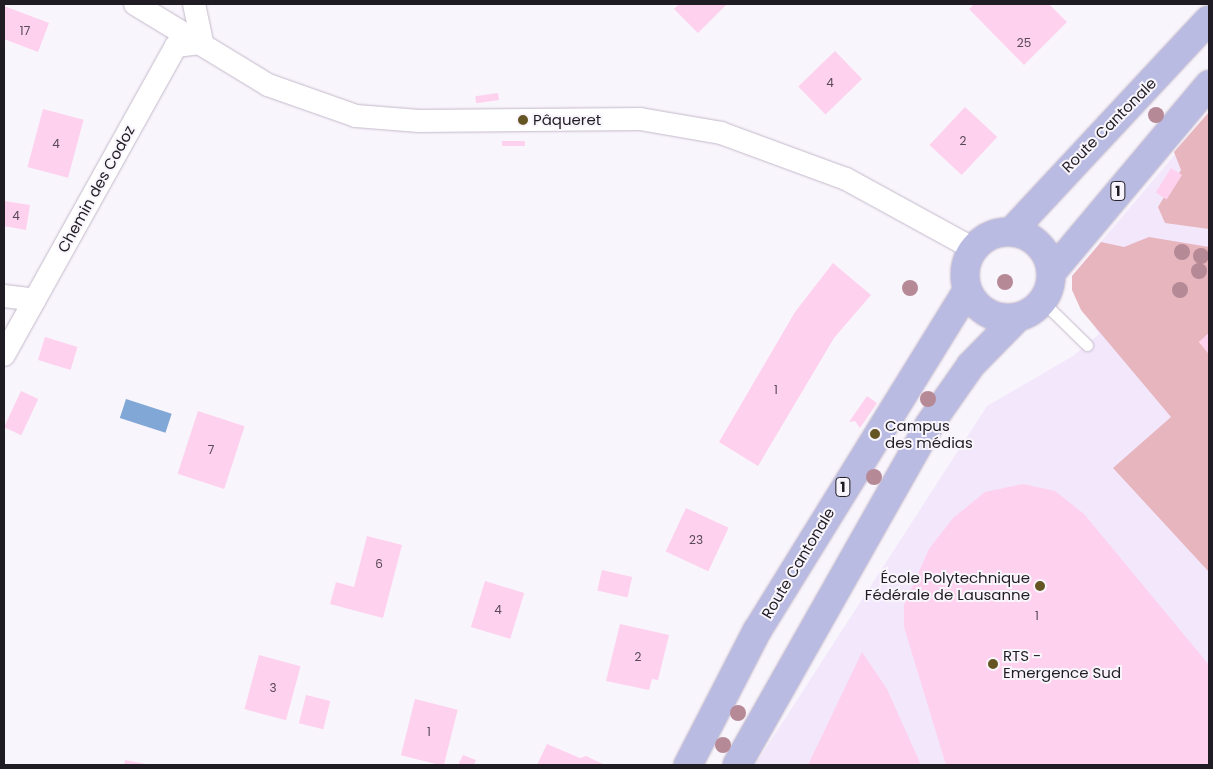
<!DOCTYPE html>
<meta charset="utf-8">
<style>
body{margin:0}
#map{position:relative;width:1213px;height:769px;overflow:hidden;background:#f9f5fc;font-family:Poppins,sans-serif}
div>[style]{position:absolute}
[style*='--x']{left:calc(var(--x)*1px);top:calc(var(--y)*1px);width:calc(var(--w)*1px);rotate:calc(var(--a)*1deg)}
.built>*{inset:0;background:#f3e7fc}
.green>*{inset:0;background:#e7b5bd}
.water>*{inset:0;background:#80a7d5;transform-origin:0 0}
.building>*{inset:0;background:#fed1ee;transform-origin:0 0}
.roads{filter:drop-shadow(0 0 1px #c3b9cb) drop-shadow(0 0 1px #c3b9cb)}
.service>*{height:11px;margin:-5.5px;padding:0 5.5px;transform-origin:5.5px;border-radius:5.5px;background:#fff}
.minor>*{height:22px;margin:-11px;padding:0 11px;transform-origin:11px;border-radius:11px;background:#fff}
.primary>*{height:28px;margin:-14px;padding:0 14px;transform-origin:14px;border-radius:14px;background:#b9bbe2}
.primary>.ring{margin:-14px;padding:0;box-sizing:content-box;background:none;border:28px solid #b9bbe2;border-radius:50%}
.trees>*{width:16px;height:16px;margin:-8px;border-radius:50%;background:#b68997}
.dots>*{width:14px;height:14px;translate:-50% -50%;box-sizing:border-box;border:2px solid #f9f5fc;border-radius:50%}
span{translate:-50% -50%;white-space:nowrap;text-align:center;line-height:1.15;-webkit-text-stroke:4px #f9f5fc;paint-order:stroke}
.number-label{font-size:12px;color:#584956}
.number-label span{-webkit-text-stroke-width:0}
.shield-label span{padding:1px 4px;background:#f9f5fc;border:1px solid;border-radius:4px;-webkit-text-stroke-width:0}
.shield-label{font-size:14px;color:#201c23;font-weight:700}
.poi-label{font-size:15px;color:#201c23}
.left{translate:0 -50%;text-align:left}
.right{translate:-100% -50%;text-align:right}
.street-label{font-size:15px;color:#201c23}
.frame{position:absolute;inset:0;border:5px solid #201c23;pointer-events:none}
</style>
<div id="map">
<div class="built">
<i style="clip-path:polygon(1209px 114px,1209px 765px,755px 765px,987px 406px,1073px 356px,1099px 334px,1072px 290px,1072px 276px)"></i>
</div>
<div class="green">
<i style="clip-path:polygon(1209px 112px,1209px 229px,1165px 223px,1158px 207px,1181px 170px,1174px 152px)"></i>
<i style="clip-path:polygon(1149px 237px,1209px 247px,1209px 333px,1199px 342px,1209px 354px,1209px 572px,1113px 468px,1171px 417px,1081px 310px,1072px 290px,1072px 276px,1101px 242px,1124px 247px)"></i>
</div>
<div class="water">
<i style="left:126px;top:399px;width:48px;height:20px;rotate:18deg"></i>
</div>
<div class="building">
<i style="clip-path:polygon(679px 4px,727px 4px,698px 33px,674px 9px)"></i>
<i style="clip-path:polygon(974px 4px,1049px 4px,1067px 22px,1024px 65px,969px 9px)"></i>
<i style="clip-path:polygon(4px 6px,49px 23px,38px 52px,4px 39px)"></i>
<i style="left:835px;top:51px;width:39px;height:51px;rotate:46deg"></i>
<i style="left:498px;top:93px;width:7px;height:23px;rotate:82deg"></i>
<i style="left:965px;top:107px;width:44px;height:52px;rotate:43deg"></i>
<i style="left:43px;top:109px;width:42px;height:60px;rotate:15deg"></i>
<i style="left:502px;top:141px;width:23px;height:5px"></i>
<i style="left:1171px;top:168px;width:13px;height:29px;rotate:32deg"></i>
<i style="clip-path:polygon(4px 201px,30px 205px,26px 230px,4px 226px)"></i>
<i style="clip-path:polygon(833px 263px,871px 295px,834px 338px,758px 466px,719px 442px,795px 312px)"></i>
<i style="clip-path:polygon(1209px 333px,1209px 354px,1199px 342px)"></i>
<i style="left:45px;top:337px;width:34px;height:24px;rotate:17deg"></i>
<i style="left:21px;top:391px;width:19px;height:40px;rotate:25deg"></i>
<i style="clip-path:polygon(867px 396px,877px 403px,860px 428px,855px 421px,849px 422px)"></i>
<i style="left:198px;top:411px;width:49px;height:66px;rotate:18deg"></i>
<i style="clip-path:polygon(1023px 484px,1055px 491px,1084px 514px,1209px 665px,1209px 765px,946px 765px,904px 627px,904px 605px,929px 549px,953px 518px,985px 492px)"></i>
<i style="left:686px;top:508px;width:47px;height:48px;rotate:25deg"></i>
<i style="clip-path:polygon(367px 536px,402px 545px,383px 618px,330px 604px,336px 582px,354px 587px)"></i>
<i style="left:602px;top:570px;width:31px;height:21px;rotate:13deg"></i>
<i style="left:485px;top:581px;width:41px;height:48px;rotate:17deg"></i>
<i style="clip-path:polygon(620px 624px,669px 635px,658px 680px,652px 679px,649px 690px,606px 681px)"></i>
<i style="clip-path:polygon(862px 652px,887px 689px,921px 765px,808px 765px)"></i>
<i style="left:259px;top:655px;width:43px;height:56px;rotate:15deg"></i>
<i style="left:306px;top:695px;width:25px;height:29px;rotate:14deg"></i>
<i style="left:415px;top:699px;width:44px;height:58px;rotate:14deg"></i>
<i style="clip-path:polygon(547px 744px,580px 758px,586px 756px,603px 764px,537px 765px)"></i>
<i style="clip-path:polygon(463px 755px,476px 760px,474px 765px,458px 765px)"></i>
<i style="clip-path:polygon(125px 760px,146px 764px,146px 765px,124px 765px)"></i>
</div>
<div class="roads">
<div class="service">
<i style="--x:1042;--y:301;--w:63;--a:44.4"></i>
</div>
<div class="minor">
<i style="--x:135;--y:4;--w:156;--a:31.3"></i>
<i style="--x:268;--y:85;--w:93;--a:19.4"></i>
<i style="--x:356;--y:116;--w:63;--a:4.5"></i>
<i style="--x:419;--y:121;--w:221;--a:-0.5"></i>
<i style="--x:640;--y:119;--w:82;--a:9.8"></i>
<i style="--x:721;--y:133;--w:133;--a:20.2"></i>
<i style="--x:846;--y:179;--w:146;--a:28.7"></i>
<i style="--x:194;--y:4;--w:40;--a:78"></i>
<i style="--x:4;--y:296;--w:31;--a:7"></i>
<i style="--x:4;--y:355;--w:354;--a:-60.9"></i>
<i style="--x:176;--y:46;--w:26;--a:-7"></i>
</div>
<div class="primary">
<i class="ring" style="left:965px;top:232px;width:58px;height:58px"></i>
<i style="--x:1011;--y:232;--w:290;--a:-47"></i>
<i style="--x:1051;--y:273;--w:246;--a:-50"></i>
<i style="--x:688;--y:765;--w:151;--a:-62.8"></i>
<i style="--x:757;--y:631;--w:400;--a:-58.3"></i>
<i style="--x:737;--y:765;--w:390;--a:-60.5"></i>
<i style="--x:929;--y:425;--w:73;--a:-55"></i>
<i style="--x:971;--y:365;--w:66;--a:-45.6"></i>
</div>
</div>
<div class="trees">
<i style="left:1156px;top:115px"></i>
<i style="left:1182px;top:252px"></i>
<i style="left:1201px;top:256px"></i>
<i style="left:1199px;top:271px"></i>
<i style="left:1005px;top:282px"></i>
<i style="left:910px;top:288px"></i>
<i style="left:1180px;top:290px"></i>
<i style="left:928px;top:399px"></i>
<i style="left:874px;top:477px"></i>
<i style="left:738px;top:713px"></i>
<i style="left:723px;top:745px"></i>
</div>
<div class="dots">
<i style="left:523px;top:120px;background:#645522"></i>
<i style="left:875px;top:434px;background:#645522"></i>
<i style="left:1040px;top:586px;background:#645522"></i>
<i style="left:993px;top:664px;background:#645522"></i>
</div>
<div class="number-label">
<span style="left:25px;top:31px">17</span>
<span style="left:1024px;top:43px">25</span>
<span style="left:830px;top:83px">4</span>
<span style="left:963px;top:141px">2</span>
<span style="left:56px;top:144px">4</span>
<span style="left:16px;top:216px">4</span>
<span style="left:776px;top:390px">1</span>
<span style="left:211px;top:450px">7</span>
<span style="left:696px;top:540px">23</span>
<span style="left:379px;top:564px">6</span>
<span style="left:498px;top:610px">4</span>
<span style="left:1037px;top:616px">1</span>
<span style="left:638px;top:657px">2</span>
<span style="left:273px;top:688px">3</span>
<span style="left:429px;top:732px">1</span>
</div>
<div class="shield-label">
<span style="left:1118px;top:191px">1</span>
<span style="left:843px;top:487px">1</span>
</div>
<div class="poi-label">
<span class="left" style="left:533px;top:120px">Pâqueret</span>
<span class="left" style="left:885px;top:434px">Campus<br>des médias</span>
<span class="right" style="left:1030px;top:586px">École Polytechnique<br>Fédérale de Lausanne</span>
<span class="left" style="left:1003px;top:664px">RTS -<br>Emergence Sud</span>
</div>
<div class="street-label">
<span style="left:1109px;top:125px;rotate:-45deg">Route Cantonale</span>
<span style="left:96px;top:189px;rotate:-61deg">Chemin des Codoz</span>
<span style="left:798px;top:563px;rotate:-59deg">Route Cantonale</span>
</div>
<div class="frame"></div>
</div>
